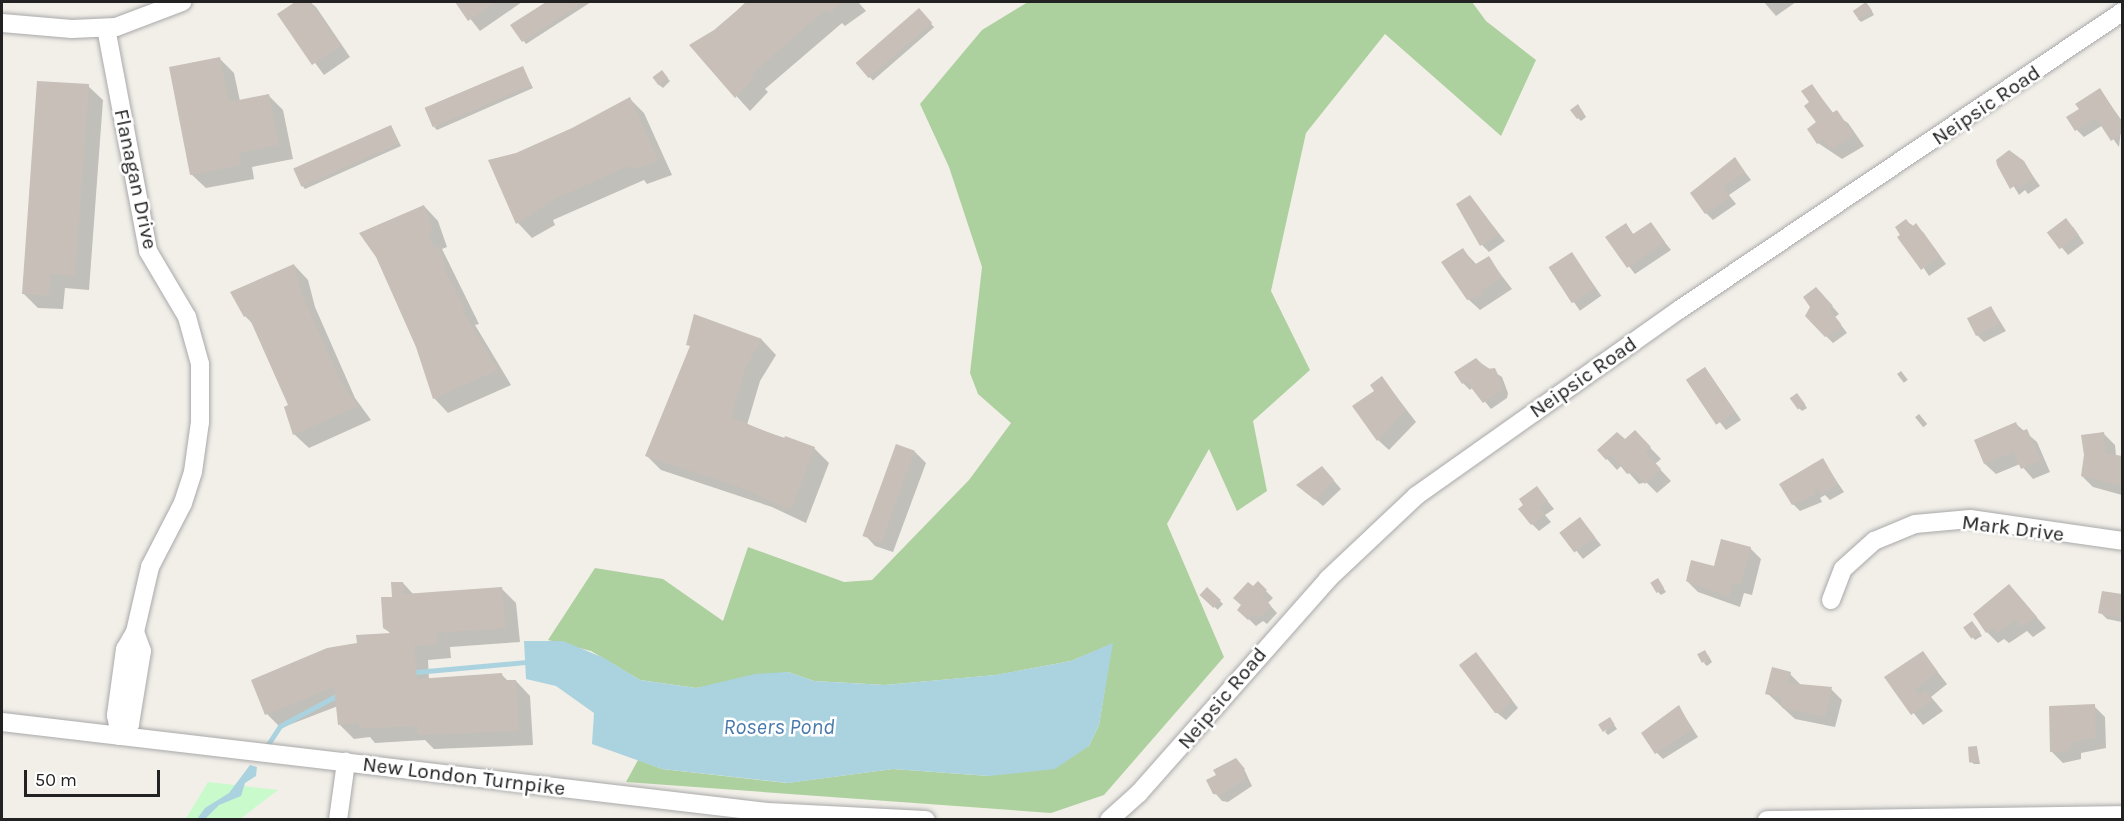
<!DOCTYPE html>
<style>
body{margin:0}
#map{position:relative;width:2124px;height:821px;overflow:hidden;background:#f2efe9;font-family:Karla,sans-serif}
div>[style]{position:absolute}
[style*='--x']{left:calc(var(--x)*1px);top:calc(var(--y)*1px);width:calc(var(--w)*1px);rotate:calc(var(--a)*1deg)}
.forest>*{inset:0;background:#add19e}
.park>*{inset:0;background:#c8facc}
.water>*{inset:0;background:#aad3df}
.shadow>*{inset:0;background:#0003;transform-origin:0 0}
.stream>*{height:5px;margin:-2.5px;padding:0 2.5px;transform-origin:2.5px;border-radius:2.5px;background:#aad3df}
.building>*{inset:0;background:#c7bfb8;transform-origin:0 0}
.roads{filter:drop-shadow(0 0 2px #a9a9a9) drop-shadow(0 0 2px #a9a9a9)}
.minor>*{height:18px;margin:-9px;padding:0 9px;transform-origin:9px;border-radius:9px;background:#fff}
span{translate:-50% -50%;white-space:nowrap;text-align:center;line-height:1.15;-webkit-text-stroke:5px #fff;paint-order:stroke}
.street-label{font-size:21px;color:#222}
.water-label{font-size:22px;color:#4a7aab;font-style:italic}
.frame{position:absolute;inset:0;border:3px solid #222;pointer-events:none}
.scale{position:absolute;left:24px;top:770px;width:136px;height:27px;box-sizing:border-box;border:3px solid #222;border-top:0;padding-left:8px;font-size:18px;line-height:21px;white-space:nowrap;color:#222;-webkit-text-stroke:4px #fff;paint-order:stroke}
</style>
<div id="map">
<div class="forest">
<i style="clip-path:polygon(1028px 2px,1472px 2px,1486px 21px,1536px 60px,1501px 136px,1385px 34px,1306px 133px,1271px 291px,1310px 370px,1253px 421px,1267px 491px,1237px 511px,1209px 449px,1167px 524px,1224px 657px,1104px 795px,1051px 813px,626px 782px,638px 760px,662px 769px,787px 783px,893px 769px,989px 776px,1089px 746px,1099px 725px,1112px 644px,1071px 661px,996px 675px,885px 685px,814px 681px,788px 672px,696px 688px,640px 680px,591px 651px,548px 640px,595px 568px,663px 579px,723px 621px,748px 547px,844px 582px,872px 580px,969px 480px,1011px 423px,978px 394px,970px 373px,982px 267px,949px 167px,920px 104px,982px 30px)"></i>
</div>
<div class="park">
<i style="clip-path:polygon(208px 782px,278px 790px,240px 819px,185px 820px)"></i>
</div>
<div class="water">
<i style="clip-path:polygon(524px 641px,563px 641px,604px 658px,640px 680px,696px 688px,755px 674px,788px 672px,814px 681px,885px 685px,995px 675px,1071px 661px,1113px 643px,1099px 725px,1089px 746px,1055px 769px,989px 776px,893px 769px,788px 783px,662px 769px,592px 744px,594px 713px,556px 686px,526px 679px)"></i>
<i style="clip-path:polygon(250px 765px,257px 767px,256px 776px,245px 783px,241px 796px,219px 805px,205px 819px,197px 819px,205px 808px,229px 793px)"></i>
</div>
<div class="shadow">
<i style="clip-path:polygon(297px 2px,310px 2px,316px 7px,350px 57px,324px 75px,279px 14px)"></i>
<i style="clip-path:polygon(457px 2px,522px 2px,480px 31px)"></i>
<i style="clip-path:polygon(548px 2px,591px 2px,526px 44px,512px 25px)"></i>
<i style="clip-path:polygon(746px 2px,858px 2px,866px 11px,845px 26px,842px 23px,765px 89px,768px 92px,750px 111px,691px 46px,715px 31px)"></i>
<i style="clip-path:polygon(1764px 2px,1796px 2px,1776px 16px)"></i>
<i style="clip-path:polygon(1869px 6px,1874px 15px,1861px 22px,1858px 19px)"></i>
<i style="left:919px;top:10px;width:23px;height:81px;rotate:49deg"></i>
<i style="clip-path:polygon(220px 59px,234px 73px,240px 101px,269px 96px,283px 110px,293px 159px,252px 167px,254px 179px,206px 188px,191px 174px)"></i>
<i style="clip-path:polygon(523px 68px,533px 88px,437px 130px,434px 127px)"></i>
<i style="clip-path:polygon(662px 72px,670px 81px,663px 88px,659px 85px)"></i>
<i style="clip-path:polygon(88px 86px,103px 100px,89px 290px,65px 288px,63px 309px,38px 308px,23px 293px)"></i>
<i style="clip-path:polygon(1812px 86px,1834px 114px,1848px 123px,1864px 146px,1842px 159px,1818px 143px)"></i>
<i style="clip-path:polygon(2100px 90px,2122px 121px,2119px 147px,2103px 125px,2084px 137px,2077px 130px,2081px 110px)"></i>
<i style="clip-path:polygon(630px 99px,644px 113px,672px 175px,647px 184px,644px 180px,553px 220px,555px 225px,532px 238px,518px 223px,490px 161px,516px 154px,607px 114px)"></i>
<i style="clip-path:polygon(1581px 109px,1586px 117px,1581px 121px,1578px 118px)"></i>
<i style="clip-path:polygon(391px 126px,401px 146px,305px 189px,302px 185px)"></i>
<i style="clip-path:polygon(1735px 159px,1751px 180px,1729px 195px,1736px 204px,1713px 220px,1706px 213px)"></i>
<i style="clip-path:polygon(1998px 160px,2023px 162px,2040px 186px,2028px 194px,2025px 190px,2019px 195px)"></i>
<i style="clip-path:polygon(1470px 197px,1505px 241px,1489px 252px,1482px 245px)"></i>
<i style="clip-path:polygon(424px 206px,438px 221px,447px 247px,442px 249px,479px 324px,475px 325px,511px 385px,448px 413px,434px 398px,417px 347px,377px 256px)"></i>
<i style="clip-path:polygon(1906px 221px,1923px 232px,1946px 264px,1929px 276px,1902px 235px)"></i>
<i style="clip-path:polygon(1650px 224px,1671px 250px,1635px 274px,1607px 238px,1625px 225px,1634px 235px)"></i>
<i style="clip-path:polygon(2073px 227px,2084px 243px,2068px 255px,2049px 232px)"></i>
<i style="clip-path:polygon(1463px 250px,1477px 265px,1488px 258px,1512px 289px,1480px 310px,1468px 299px)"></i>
<i style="left:1572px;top:254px;width:51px;height:26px;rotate:55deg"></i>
<i style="clip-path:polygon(294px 265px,308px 280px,315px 307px,355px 398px,371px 420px,309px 448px,294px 434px,290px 406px,255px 326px,245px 316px)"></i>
<i style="clip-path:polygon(1823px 296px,1839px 314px,1835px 317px,1847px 333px,1833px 343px,1826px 336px)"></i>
<i style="clip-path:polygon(1991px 307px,2006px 331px,1984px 342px,1977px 335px)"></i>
<i style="clip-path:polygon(695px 316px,762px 340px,776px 355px,760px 381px,747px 425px,814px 448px,829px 463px,806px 523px,772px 507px,661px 470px,647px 456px,691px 347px,688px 344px)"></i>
<i style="clip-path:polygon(1476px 360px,1502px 377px,1508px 393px,1507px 398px,1491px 409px,1473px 387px,1470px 390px,1463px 383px)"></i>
<i style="clip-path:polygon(1705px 368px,1741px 420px,1726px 430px,1688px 381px)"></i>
<i style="left:1901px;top:371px;width:11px;height:5px;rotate:52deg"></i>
<i style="clip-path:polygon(1382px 378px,1416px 422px,1389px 450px,1378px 440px,1376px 391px)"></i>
<i style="clip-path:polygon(1800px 398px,1807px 408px,1802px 411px,1799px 408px)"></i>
<i style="left:1919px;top:414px;width:13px;height:5px;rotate:51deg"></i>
<i style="clip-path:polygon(2016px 424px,2037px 442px,2050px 472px,2033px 479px,2020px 464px,1996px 474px,1985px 464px,1976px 441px)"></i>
<i style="clip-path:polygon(1635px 432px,1661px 459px,1655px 464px,1671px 481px,1657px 493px,1646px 482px,1639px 484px,1622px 465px,1617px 470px,1599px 450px,1625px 441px)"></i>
<i style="clip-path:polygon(2104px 434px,2115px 445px,2116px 456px,2122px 457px,2122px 495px,2093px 487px,2082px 476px)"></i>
<i style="clip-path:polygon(897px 446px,915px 452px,926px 463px,893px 552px,875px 546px,865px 535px)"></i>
<i style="clip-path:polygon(1822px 460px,1844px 492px,1830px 500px,1825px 495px,1820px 498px,1822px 502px,1800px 511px,1793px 504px)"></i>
<i style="clip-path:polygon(1329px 475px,1341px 489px,1323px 506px,1298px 485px)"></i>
<i style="clip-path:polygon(1537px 488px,1554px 509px,1545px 515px,1551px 522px,1539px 531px,1532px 524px)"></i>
<i style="clip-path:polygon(1586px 526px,1601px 545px,1583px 559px,1562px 533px)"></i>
<i style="clip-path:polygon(1750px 548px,1761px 559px,1752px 595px,1744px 593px,1740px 607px,1698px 592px,1687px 581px)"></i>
<i style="clip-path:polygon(1658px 580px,1666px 592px,1661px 595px,1658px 592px)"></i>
<i style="clip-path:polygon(403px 583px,414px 595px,502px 589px,516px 603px,520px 642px,450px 647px,451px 658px,428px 660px,429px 680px,502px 675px,509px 682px,516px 681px,530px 696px,533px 745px,434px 749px,425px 740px,375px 743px,370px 737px,354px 739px,340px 725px,338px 706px,281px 728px,267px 714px,358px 644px,392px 635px,384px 627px)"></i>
<i style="clip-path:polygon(1258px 583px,1273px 598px,1268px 603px,1277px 613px,1267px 624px,1263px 621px,1256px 626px,1239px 610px)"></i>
<i style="left:1207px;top:589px;width:22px;height:8px;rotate:43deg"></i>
<i style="clip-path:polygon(2103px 593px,2122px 596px,2122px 622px,2107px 619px,2100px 612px)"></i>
<i style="clip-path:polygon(2019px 597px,2046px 628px,2033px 637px,2027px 631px,2009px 643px,2004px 639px,1998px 643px,1987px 632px)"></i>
<i style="clip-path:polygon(1975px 626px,1982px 636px,1975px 640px,1965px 627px)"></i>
<i style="clip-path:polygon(1923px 653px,1947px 684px,1931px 697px,1943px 711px,1923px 725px,1886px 678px)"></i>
<i style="clip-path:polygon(1708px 655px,1712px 662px,1707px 666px,1704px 663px)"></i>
<i style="clip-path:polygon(1483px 662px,1518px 708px,1506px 720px,1496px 712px)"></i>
<i style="clip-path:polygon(1790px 674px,1801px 685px,1831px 689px,1842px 700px,1835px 727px,1795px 719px,1767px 693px)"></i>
<i style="clip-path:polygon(2094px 706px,2105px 717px,2106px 748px,2081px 753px,2081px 759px,2063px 763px,2052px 752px)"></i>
<i style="clip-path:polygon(1679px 707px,1698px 737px,1663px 759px,1656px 752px)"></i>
<i style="clip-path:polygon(1612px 722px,1617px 729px,1608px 735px,1605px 732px)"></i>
<i style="clip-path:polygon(1977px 748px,1980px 764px,1974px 764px,1970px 761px)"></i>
<i style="clip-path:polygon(1243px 767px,1252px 786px,1228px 802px,1222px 801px,1215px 793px)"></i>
</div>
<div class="stream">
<i style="--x:416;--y:672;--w:109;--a:-5.2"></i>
<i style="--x:265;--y:749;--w:27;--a:-57"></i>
<i style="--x:280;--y:726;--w:64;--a:-28.2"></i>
</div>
<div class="building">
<i style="clip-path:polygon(295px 2px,310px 2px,341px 46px,312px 65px,277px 14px)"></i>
<i style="clip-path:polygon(455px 2px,496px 2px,468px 21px)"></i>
<i style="clip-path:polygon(546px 2px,583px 2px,522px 42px,510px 25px)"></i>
<i style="clip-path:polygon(747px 2px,842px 2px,830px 13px,826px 9px,752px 74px,755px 77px,735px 98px,689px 45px,714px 30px)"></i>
<i style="left:1866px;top:2px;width:11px;height:16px;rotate:56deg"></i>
<i style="left:919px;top:8px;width:20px;height:84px;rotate:49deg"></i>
<i style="clip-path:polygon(220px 57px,229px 102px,269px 94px,279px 145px,239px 153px,241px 165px,190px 175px,169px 67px)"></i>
<i style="left:523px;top:66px;width:21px;height:107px;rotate:67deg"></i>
<i style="left:662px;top:70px;width:10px;height:12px;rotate:53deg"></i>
<i style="clip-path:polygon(37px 81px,89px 84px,75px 276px,51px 274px,49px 296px,22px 294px)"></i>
<i style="clip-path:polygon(1812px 84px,1832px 113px,1837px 110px,1854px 135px,1834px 148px,1830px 149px,1824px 140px,1817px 144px,1807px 129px,1816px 122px,1804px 106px,1809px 102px,1801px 91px)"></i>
<i style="clip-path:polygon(2100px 88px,2122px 123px,2122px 133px,2111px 141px,2096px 118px,2075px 131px,2066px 117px,2079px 109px,2075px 104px)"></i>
<i style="clip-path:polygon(630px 97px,659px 161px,632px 170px,630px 165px,553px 200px,516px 224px,488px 160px,516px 153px,572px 128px)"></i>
<i style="clip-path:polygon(1578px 104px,1584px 114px,1577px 119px,1570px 110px)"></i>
<i style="left:391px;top:125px;width:20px;height:107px;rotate:66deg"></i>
<i style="clip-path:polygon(2009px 150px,2024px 161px,2034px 178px,2020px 188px,2017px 184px,2010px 189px,1997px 165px,1996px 160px)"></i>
<i style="clip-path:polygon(1735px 157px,1745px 172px,1723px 187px,1730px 197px,1705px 214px,1690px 193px)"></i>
<i style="clip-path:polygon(1470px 195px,1499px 234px,1480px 246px,1456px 204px)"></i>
<i style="clip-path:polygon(424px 205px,433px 232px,428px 234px,435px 248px,438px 246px,446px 266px,443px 267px,465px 309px,462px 310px,498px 370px,433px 399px,416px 347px,376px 257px,359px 233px)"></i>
<i style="left:2066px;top:218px;width:21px;height:24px;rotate:53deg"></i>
<i style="clip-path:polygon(1906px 219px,1912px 227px,1916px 223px,1940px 256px,1921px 270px,1897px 237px,1900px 235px,1895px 227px)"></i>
<i style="clip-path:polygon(1651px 222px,1665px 242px,1627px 268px,1605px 237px,1626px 223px,1633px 234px)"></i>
<i style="clip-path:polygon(1463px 248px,1474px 265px,1489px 256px,1502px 277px,1480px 292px,1482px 295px,1467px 300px,1441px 262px)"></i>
<i style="left:1572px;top:252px;width:43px;height:28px;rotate:57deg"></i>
<i style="clip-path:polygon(294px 264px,301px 292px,341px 382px,358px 406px,293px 435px,284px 407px,288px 405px,248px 315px,244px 317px,230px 292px)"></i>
<i style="clip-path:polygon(1816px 287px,1833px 306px,1829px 309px,1841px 324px,1839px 330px,1825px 337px,1805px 316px,1810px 307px,1803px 297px)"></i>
<i style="left:1991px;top:306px;width:20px;height:27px;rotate:63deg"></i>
<i style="clip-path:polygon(694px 314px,762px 339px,746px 367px,731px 417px,784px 439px,785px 436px,815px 447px,791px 510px,739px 487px,645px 456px,690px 346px,686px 345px)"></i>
<i style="clip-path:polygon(1476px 358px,1487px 369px,1495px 368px,1502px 384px,1501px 391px,1483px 403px,1466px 381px,1462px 384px,1454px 372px)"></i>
<i style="left:1705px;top:367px;width:54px;height:23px;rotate:56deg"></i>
<i style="clip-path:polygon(1382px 376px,1406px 410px,1377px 441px,1352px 406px,1374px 391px,1370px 385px)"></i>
<i style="left:1797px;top:393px;width:14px;height:9px;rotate:54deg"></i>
<i style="clip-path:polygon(2016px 422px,2020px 432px,2027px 429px,2041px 461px,2021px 469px,2013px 452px,1984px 464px,1974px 440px)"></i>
<i style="clip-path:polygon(1635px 430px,1651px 447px,1645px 452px,1661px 469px,1645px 484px,1634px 472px,1627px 474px,1611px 454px,1606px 460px,1597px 450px,1617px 432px,1625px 439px)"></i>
<i style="clip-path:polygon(2104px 432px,2106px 453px,2122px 456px,2122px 486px,2081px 476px,2084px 455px,2081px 435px)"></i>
<i style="left:896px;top:444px;width:20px;height:98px;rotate:20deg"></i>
<i style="clip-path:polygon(1823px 458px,1838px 484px,1821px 494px,1818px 488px,1814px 491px,1816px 495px,1792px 505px,1779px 484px)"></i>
<i style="clip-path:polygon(1322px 466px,1334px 480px,1315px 500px,1296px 485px)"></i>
<i style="clip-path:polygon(1537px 486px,1548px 501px,1540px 507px,1545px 514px,1531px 525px,1518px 509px,1523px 505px,1519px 499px)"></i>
<i style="left:1580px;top:517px;width:25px;height:26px;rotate:53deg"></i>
<i style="clip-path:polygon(1721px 539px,1751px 547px,1741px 585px,1733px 583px,1729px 597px,1686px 581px,1691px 560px,1714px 566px)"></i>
<i style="left:1658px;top:578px;width:12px;height:9px;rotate:59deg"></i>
<i style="clip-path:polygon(1258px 581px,1267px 590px,1262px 595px,1271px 606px,1259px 618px,1255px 614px,1248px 620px,1237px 610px,1241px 605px,1233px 598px,1248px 582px,1253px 586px)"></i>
<i style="clip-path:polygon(391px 582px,403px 582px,404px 594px,502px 587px,506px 628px,436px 633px,437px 644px,414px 646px,417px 679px,502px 673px,503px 680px,516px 680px,519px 731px,418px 735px,418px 726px,359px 729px,359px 723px,338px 725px,334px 687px,265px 715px,251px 680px,327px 648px,357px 643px,356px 635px,391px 633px,383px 628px,381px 597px,392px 597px)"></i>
<i style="clip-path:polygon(2009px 584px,2037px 617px,2021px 627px,2016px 620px,1997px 633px,1993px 628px,1986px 633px,1973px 614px)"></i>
<i style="left:1207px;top:587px;width:19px;height:11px;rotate:43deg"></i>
<i style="clip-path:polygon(2102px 591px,2122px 594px,2122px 619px,2098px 613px)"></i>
<i style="left:1972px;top:621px;width:14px;height:11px;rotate:54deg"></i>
<i style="left:1705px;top:650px;width:10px;height:9px;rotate:61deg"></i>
<i style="clip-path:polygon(1923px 651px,1938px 672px,1915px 690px,1919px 695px,1926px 690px,1933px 700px,1911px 715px,1884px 677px)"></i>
<i style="clip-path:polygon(1476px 652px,1512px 700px,1499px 713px,1495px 713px,1459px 665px)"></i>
<i style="clip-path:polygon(1772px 667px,1791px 672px,1788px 683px,1832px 687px,1825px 717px,1782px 708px,1782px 698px,1765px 694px)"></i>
<i style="clip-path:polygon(2095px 704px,2096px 737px,2071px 743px,2071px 748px,2065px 752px,2050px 752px,2049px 706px)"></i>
<i style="clip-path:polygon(1679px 705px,1692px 730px,1655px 754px,1641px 733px)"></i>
<i style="left:1610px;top:717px;width:9px;height:14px;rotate:58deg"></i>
<i style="left:1977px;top:746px;width:16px;height:9px;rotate:86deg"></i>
<i style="clip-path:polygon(1236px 758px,1245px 769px,1242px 770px,1246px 778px,1221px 795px,1213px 794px,1206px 780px,1216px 775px,1213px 770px)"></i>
</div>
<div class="roads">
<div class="minor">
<i style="--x:2;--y:23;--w:70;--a:4.9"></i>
<i style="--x:72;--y:29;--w:44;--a:-2.6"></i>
<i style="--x:116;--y:27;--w:71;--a:-20.7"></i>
<i style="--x:106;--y:28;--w:227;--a:79.3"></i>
<i style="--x:148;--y:251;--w:77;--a:59.4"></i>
<i style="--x:187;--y:317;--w:49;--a:74.5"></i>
<i style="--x:200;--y:364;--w:58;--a:90"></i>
<i style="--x:200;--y:422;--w:50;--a:98"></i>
<i style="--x:193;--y:472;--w:33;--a:108"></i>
<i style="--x:183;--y:503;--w:72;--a:117.3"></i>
<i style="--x:150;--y:567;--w:67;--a:103"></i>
<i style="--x:135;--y:632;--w:20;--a:120"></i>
<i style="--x:125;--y:649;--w:67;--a:97.8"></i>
<i style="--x:116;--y:715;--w:21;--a:79"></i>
<i style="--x:1831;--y:600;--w:33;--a:-69"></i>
<i style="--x:1843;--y:569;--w:42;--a:-42.1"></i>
<i style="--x:1874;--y:541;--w:44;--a:-22.5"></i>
<i style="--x:1915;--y:524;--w:55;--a:-5.2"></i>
<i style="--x:1970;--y:519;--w:154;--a:8.2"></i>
<i style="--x:2;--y:722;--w:770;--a:6.71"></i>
<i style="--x:767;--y:812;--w:159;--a:2.9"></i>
<i style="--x:120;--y:736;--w:16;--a:-50"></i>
<i style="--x:130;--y:724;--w:74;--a:-80.7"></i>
<i style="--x:142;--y:651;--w:20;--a:-110"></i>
<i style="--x:338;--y:820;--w:59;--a:-82.1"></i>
<i style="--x:1109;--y:820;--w:40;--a:-42"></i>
<i style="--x:1139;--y:793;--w:286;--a:-48.5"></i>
<i style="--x:1328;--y:579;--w:121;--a:-43.3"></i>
<i style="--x:1416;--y:496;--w:322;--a:-35.3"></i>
<i style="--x:1679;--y:310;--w:534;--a:-33.93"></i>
<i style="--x:1767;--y:820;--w:355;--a:-0.8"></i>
</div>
</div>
<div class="street-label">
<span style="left:1986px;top:105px;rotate:-34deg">Neipsic Road</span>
<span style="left:136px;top:179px;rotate:78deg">Flanagan Drive</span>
<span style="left:1583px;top:377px;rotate:-35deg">Neipsic Road</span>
<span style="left:2013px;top:528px;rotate:7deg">Mark Drive</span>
<span style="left:1222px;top:698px;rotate:-50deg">Neipsic Road</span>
<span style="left:464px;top:776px;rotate:7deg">New London Turnpike</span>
</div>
<div class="water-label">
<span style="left:779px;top:728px">Rosers Pond</span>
</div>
<div class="frame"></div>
<div class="scale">50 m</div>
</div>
